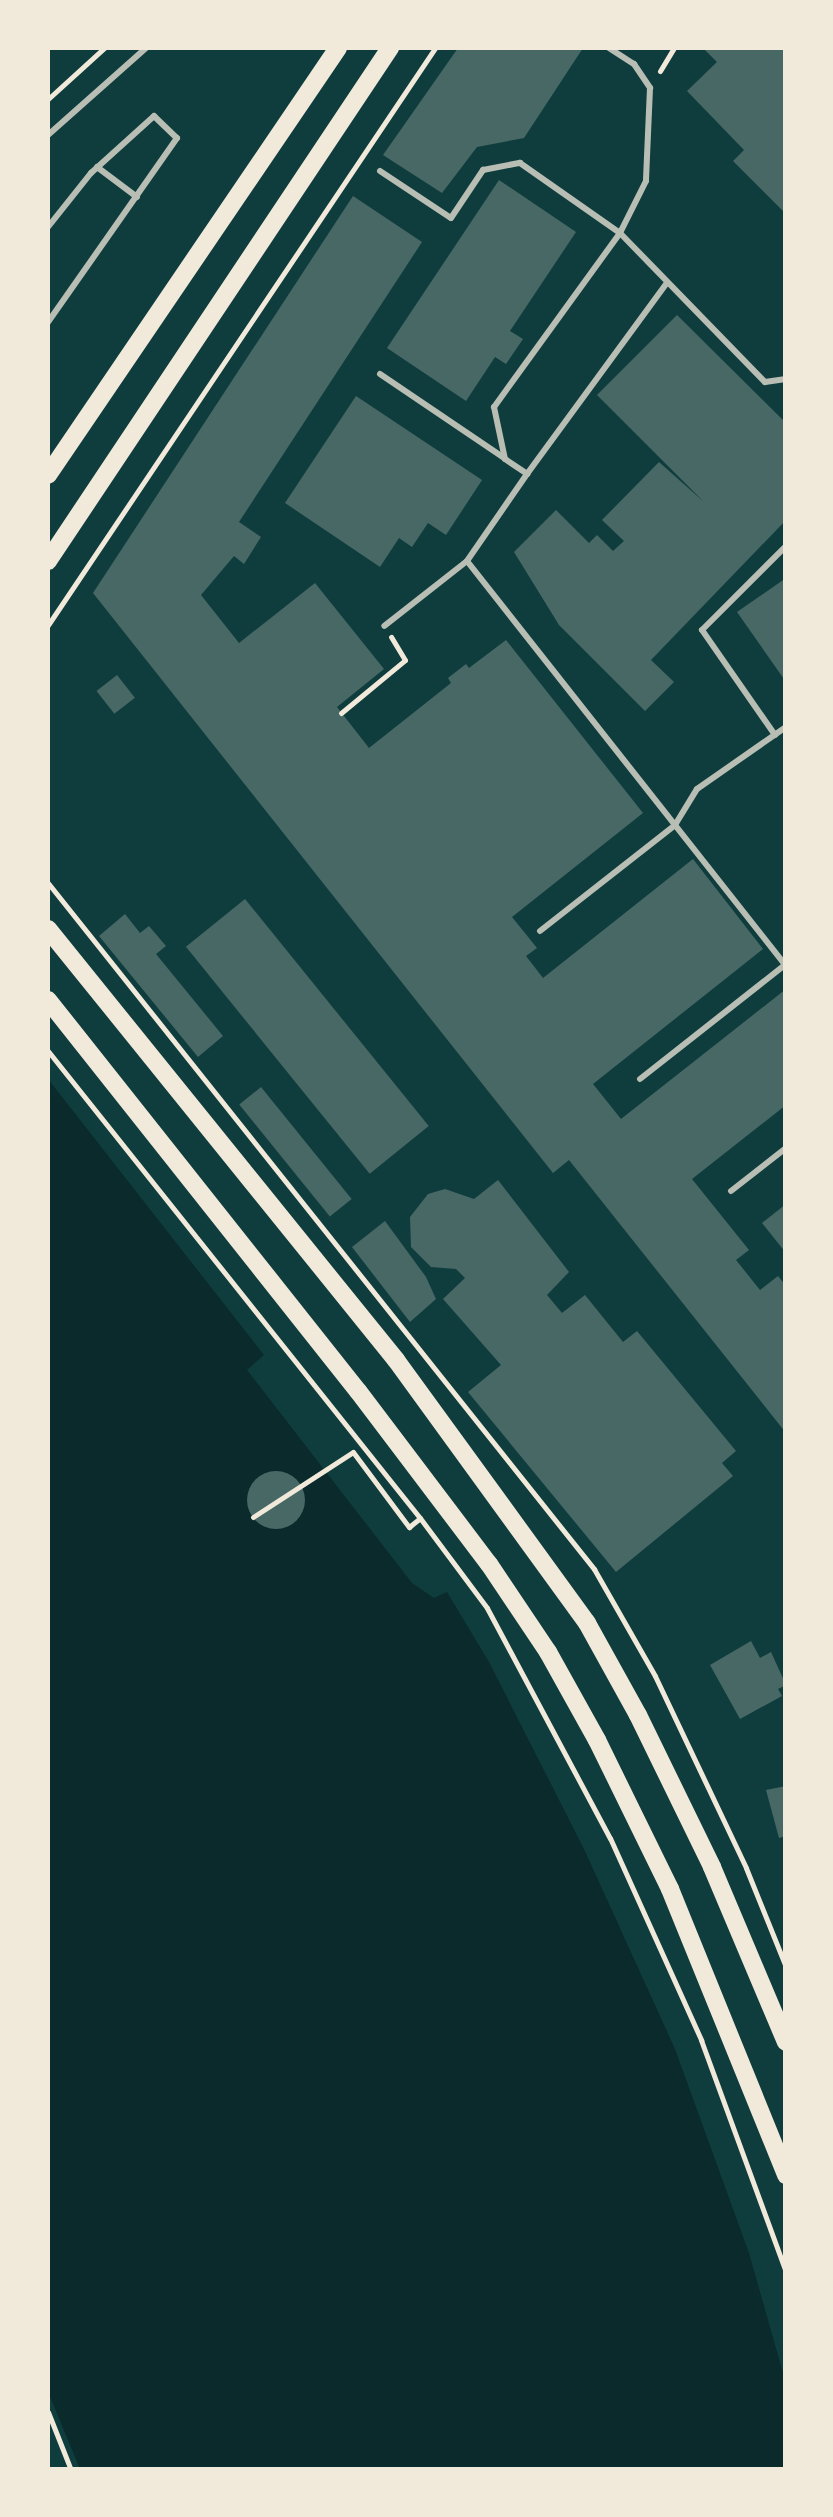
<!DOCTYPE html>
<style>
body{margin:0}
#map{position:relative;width:833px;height:2517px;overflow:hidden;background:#0f3d3e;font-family:Bitter,serif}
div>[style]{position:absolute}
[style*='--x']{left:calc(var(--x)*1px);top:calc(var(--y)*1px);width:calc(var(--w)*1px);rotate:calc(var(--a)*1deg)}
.water>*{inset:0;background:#0a2a2b}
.building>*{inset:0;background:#486865;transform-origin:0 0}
.round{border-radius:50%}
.path>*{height:5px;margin:-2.5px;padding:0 2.5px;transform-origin:2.5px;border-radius:2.5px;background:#f1e9da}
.service>*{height:6px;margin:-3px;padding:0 3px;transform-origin:3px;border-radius:3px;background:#b8beb3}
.secondary>*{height:18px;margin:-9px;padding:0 9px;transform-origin:9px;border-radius:9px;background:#f1e9da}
span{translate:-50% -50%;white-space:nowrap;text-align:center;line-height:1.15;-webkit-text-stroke:10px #f1e9da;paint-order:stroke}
.frame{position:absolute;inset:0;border:50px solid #f1e9da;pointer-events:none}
</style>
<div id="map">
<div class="water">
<i style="clip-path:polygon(48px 1079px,264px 1355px,247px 1370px,412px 1583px,434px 1598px,447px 1592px,489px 1662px,584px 1849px,675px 2049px,749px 2253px,785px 2380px,785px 2469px,80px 2469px,48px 2392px)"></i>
</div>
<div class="building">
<i style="clip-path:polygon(458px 48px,583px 48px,524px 138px,477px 147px,442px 193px,383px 155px)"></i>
<i style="clip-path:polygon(703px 48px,786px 48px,786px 214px,733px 161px,744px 150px,687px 91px,717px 62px)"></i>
<i style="clip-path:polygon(499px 180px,576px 232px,510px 331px,523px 339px,506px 364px,495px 357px,466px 401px,387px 348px)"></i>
<i style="clip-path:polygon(353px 196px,422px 242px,239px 522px,261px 537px,244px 564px,234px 556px,201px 595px,239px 643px,315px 583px,384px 669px,337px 707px,369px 748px,451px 683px,448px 678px,466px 664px,469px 668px,506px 640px,643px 813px,512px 917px,537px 948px,526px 956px,543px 978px,693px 859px,763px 949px,593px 1084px,621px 1119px,786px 989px,786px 1105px,692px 1179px,749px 1250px,736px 1260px,760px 1290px,778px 1276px,786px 1286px,786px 1433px,569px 1160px,553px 1173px,93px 593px)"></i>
<i style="clip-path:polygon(677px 315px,786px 423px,786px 520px,651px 660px,674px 682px,645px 711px,559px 625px,514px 552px,556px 510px,589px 543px,597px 535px,613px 551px,624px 541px,602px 520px,659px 462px,704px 502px,597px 395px)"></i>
<i style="clip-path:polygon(356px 396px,482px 480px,446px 535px,428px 523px,412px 547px,399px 538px,380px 567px,285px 503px)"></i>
<i style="clip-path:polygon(786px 578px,786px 682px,737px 612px)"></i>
<i style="left:117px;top:675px;width:29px;height:26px;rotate:52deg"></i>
<i style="left:245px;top:899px;width:292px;height:76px;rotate:51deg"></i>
<i style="clip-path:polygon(125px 914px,140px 933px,149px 926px,166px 946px,156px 954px,223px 1036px,198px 1057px,99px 936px)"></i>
<i style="left:261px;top:1087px;width:144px;height:28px;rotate:51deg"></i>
<i style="clip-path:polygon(498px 1180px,569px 1272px,547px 1295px,562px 1313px,585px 1295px,623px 1342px,637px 1331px,736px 1451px,722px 1463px,733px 1476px,616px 1572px,468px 1392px,501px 1365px,443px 1299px,465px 1278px,456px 1269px,431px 1267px,411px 1247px,410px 1217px,428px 1194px,445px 1189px,474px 1199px)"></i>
<i style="clip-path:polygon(786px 1204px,786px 1253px,762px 1223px)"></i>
<i style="clip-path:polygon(385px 1221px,426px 1277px,436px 1299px,410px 1322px,352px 1247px)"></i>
<i class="round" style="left:247px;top:1471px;width:58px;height:58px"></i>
<i style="clip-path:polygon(751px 1641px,760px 1658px,771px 1652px,786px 1685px,778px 1689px,782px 1696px,740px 1719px,710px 1665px)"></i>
<i style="clip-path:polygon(786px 1786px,786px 1836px,779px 1838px,766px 1790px)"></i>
</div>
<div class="path">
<i style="--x:660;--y:71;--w:27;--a:-59"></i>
<i style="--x:48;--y:99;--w:76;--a:-42.3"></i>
<i style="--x:48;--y:625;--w:695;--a:-56.15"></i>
<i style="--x:341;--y:713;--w:83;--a:-39.6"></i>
<i style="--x:405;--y:660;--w:27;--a:-121"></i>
<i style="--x:48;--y:883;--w:877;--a:51.48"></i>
<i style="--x:594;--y:1569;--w:123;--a:60.3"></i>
<i style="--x:655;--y:1676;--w:212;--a:64.6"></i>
<i style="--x:746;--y:1868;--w:107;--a:68"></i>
<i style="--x:48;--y:1051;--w:597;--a:51.46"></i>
<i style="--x:420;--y:1518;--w:112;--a:53.3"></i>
<i style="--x:487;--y:1608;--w:261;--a:61.9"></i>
<i style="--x:610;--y:1838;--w:222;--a:65.7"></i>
<i style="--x:701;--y:2040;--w:247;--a:69.9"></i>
<i style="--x:253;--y:1517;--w:119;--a:-33"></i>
<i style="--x:353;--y:1452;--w:94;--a:53.3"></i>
<i style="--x:409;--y:1527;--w:14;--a:-39"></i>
<i style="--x:48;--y:2412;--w:62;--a:68.4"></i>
</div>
<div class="service">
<i style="--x:609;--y:48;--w:30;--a:33"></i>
<i style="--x:634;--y:64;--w:29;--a:56"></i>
<i style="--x:650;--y:88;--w:93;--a:92.5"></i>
<i style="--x:646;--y:181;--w:58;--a:116.6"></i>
<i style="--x:620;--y:233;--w:208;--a:45.8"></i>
<i style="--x:765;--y:382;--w:21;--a:-8"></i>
<i style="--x:48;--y:135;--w:131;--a:-41.6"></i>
<i style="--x:97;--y:167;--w:50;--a:36.9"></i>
<i style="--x:380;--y:171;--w:85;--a:33.5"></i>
<i style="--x:451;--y:218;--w:58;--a:-56.3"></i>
<i style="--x:483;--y:170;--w:38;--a:-11"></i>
<i style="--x:520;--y:163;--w:122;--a:35"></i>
<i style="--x:620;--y:233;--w:215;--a:125.9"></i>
<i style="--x:494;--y:407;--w:53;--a:78.1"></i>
<i style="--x:505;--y:459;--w:27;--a:34"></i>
<i style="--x:527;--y:474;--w:106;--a:124.6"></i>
<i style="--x:467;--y:561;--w:105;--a:141.9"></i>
<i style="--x:48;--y:227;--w:69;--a:-51.5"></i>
<i style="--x:91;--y:173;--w:85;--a:-42.1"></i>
<i style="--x:154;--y:116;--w:32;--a:44"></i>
<i style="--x:177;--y:138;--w:225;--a:125"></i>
<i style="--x:380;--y:374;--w:150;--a:34.1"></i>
<i style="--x:527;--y:474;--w:237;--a:-53.8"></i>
<i style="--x:467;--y:561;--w:516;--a:51.77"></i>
<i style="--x:775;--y:735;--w:128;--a:-124.8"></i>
<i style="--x:702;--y:630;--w:119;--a:-45"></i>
<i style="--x:540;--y:931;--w:172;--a:-38.1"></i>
<i style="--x:675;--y:825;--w:42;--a:-58.6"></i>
<i style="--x:697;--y:789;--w:108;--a:-34.9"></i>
<i style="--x:640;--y:1079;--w:184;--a:-38.2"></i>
<i style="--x:731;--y:1191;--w:70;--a:-38"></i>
</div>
<div class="secondary">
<i style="--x:48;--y:475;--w:516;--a:-55.82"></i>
<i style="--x:48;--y:561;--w:617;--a:-56.31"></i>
<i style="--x:48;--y:929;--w:554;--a:51.08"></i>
<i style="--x:396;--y:1360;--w:325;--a:54"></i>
<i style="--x:587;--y:1623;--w:105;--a:61"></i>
<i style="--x:638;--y:1715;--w:169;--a:64"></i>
<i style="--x:712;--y:1867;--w:190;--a:67.1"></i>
<i style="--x:48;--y:1000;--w:499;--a:51.6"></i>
<i style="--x:358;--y:1391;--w:217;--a:52.9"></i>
<i style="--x:489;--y:1564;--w:106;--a:56.2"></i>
<i style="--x:548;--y:1652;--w:101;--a:60.9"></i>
<i style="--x:597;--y:1740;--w:166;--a:63.9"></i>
<i style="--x:670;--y:1889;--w:309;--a:67.9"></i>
</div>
<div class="frame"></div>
</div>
